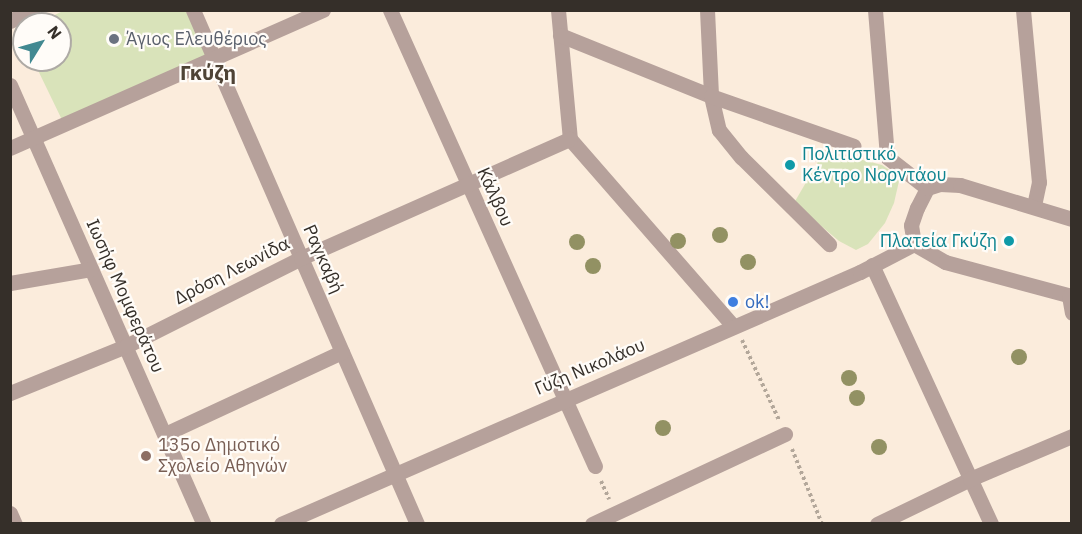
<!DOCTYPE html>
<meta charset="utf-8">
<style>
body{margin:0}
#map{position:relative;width:1082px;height:534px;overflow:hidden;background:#fbecdc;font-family:"IBM Plex Sans",sans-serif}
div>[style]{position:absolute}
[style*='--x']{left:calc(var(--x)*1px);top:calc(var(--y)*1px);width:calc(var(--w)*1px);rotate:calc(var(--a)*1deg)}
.green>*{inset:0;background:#d9e3ba}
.path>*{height:4px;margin-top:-2px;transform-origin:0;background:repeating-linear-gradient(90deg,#b3a79a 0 3px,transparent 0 6px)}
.minor>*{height:15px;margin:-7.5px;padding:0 7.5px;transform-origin:7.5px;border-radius:7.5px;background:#b6a19b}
.trees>*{width:16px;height:16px;margin:-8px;border-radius:50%;background:#929163}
.dots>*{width:16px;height:16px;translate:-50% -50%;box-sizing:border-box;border:3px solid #fffcf8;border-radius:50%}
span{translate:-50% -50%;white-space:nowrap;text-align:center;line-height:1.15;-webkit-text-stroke:4.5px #fffcf8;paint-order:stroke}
.worship-label{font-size:18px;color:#5b616d}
.left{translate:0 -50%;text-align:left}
.culture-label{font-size:18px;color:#0d838f}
.right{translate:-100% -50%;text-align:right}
.street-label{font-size:18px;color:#352f29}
.shop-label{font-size:18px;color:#366cbe}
.education-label{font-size:18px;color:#785e54}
.quarter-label{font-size:21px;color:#4e4335;font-weight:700}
.frame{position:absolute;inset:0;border:12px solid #352f29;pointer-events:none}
.north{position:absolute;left:12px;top:12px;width:60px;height:60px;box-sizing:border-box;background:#fffcf8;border:2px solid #aeaaa5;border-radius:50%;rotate:53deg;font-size:16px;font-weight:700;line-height:24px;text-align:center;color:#352f29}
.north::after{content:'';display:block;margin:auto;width:21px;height:27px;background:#428991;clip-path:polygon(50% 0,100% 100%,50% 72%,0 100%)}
</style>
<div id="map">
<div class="green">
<i style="clip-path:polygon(65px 10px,186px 11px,208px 56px,64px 124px,33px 60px,60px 60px,60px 24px,36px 24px)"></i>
<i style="clip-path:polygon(825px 150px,882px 165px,895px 174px,899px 181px,894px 203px,885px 223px,868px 244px,856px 250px,839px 241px,794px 203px)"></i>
</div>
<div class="path">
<i style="--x:742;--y:340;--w:88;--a:65.2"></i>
<i style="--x:792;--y:449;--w:81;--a:68.2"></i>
<i style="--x:601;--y:481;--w:20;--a:66"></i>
</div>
<div class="minor">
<i style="--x:193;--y:10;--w:561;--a:66.45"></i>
<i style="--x:390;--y:10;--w:500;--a:65.8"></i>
<i style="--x:558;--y:10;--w:130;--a:84.7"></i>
<i style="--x:570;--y:139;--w:248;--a:48.9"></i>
<i style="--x:707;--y:10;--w:86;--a:87.3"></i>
<i style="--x:711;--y:96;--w:35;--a:77"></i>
<i style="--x:719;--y:130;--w:35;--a:51"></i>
<i style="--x:741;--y:157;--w:124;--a:44.7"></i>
<i style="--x:875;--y:10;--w:147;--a:85.3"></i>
<i style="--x:887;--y:157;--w:51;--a:37.8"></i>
<i style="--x:1023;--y:10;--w:173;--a:84.7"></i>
<i style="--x:1039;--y:182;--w:25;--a:102"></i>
<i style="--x:10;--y:21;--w:25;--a:-26"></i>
<i style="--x:560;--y:35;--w:163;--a:22"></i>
<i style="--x:711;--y:96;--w:151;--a:19.3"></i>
<i style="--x:10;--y:85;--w:480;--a:66.2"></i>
<i style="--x:10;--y:148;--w:342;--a:-23.8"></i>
<i style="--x:914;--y:244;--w:19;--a:-99"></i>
<i style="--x:911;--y:225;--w:18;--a:-71"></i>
<i style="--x:917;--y:208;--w:22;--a:-63"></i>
<i style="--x:927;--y:188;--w:14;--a:-17"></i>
<i style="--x:940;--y:184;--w:20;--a:3"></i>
<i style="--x:960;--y:185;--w:117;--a:16.9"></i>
<i style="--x:914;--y:244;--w:36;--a:30"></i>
<i style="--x:945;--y:262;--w:131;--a:15"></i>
<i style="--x:872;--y:265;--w:285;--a:65.3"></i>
<i style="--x:10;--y:283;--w:82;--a:-9.8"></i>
<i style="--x:1069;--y:296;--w:17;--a:80"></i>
<i style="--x:10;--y:393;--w:125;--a:-22.1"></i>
<i style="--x:126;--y:346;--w:196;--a:-26.7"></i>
<i style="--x:301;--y:258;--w:294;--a:-23.9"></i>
<i style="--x:165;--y:434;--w:195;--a:-24.9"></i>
<i style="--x:10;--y:513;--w:12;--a:66"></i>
<i style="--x:281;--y:524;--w:631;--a:-23.52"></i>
<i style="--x:860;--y:272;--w:61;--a:-27.4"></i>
<i style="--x:592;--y:524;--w:213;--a:-25"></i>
<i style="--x:877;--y:524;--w:103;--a:-25.8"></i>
<i style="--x:970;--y:479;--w:111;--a:-22.9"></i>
</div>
<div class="trees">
<i style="left:720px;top:235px"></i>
<i style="left:678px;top:241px"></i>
<i style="left:577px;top:242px"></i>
<i style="left:748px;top:262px"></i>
<i style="left:593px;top:266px"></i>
<i style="left:1019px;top:357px"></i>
<i style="left:849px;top:378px"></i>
<i style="left:857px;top:398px"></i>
<i style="left:663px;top:428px"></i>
<i style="left:879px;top:447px"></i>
</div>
<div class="dots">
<i style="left:114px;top:39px;background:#6b7280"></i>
<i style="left:790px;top:165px;background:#0f9aa8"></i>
<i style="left:1009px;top:241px;background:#0f9aa8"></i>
<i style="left:733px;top:302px;background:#3f7fe0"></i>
<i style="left:146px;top:456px;background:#8d6e63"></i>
</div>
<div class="worship-label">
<span class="left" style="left:126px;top:39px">Άγιος Ελευθέριος</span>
</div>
<div class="culture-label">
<span class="left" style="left:802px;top:165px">Πολιτιστικό<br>Κέντρο Νορντάου</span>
<span class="right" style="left:997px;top:241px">Πλατεία Γκύζη</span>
</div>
<div class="street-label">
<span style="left:495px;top:197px;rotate:66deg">Κάλβου</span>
<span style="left:323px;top:259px;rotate:66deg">Ραγκαβή</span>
<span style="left:232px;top:271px;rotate:-27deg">Δρόση Λεωνίδα</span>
<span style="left:125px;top:296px;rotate:66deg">Ιωσήφ Μομφεράτου</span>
<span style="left:590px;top:367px;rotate:-23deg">Γύζη Νικολάου</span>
</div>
<div class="shop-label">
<span class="left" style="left:745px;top:302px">ok!</span>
</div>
<div class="education-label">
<span class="left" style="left:158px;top:456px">135ο Δημοτικό<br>Σχολείο Αθηνών</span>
</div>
<div class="quarter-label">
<span style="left:208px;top:72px">Γκύζη</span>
</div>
<div class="frame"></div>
<div class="north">N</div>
</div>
